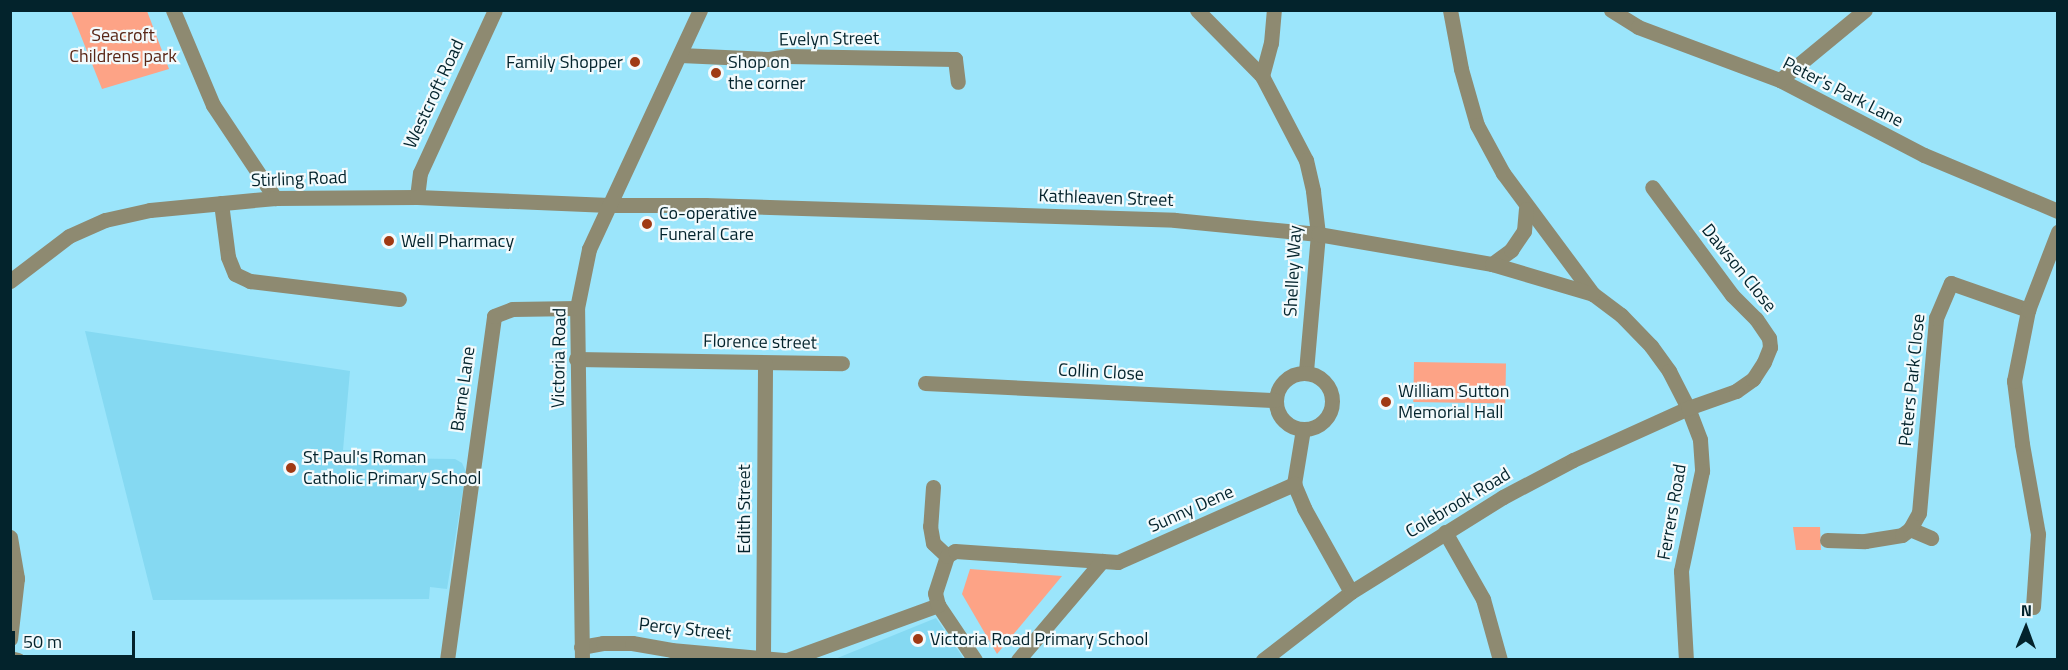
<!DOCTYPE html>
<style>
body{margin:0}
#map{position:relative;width:2068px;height:670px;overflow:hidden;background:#9be5fb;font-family:"Titillium Web",sans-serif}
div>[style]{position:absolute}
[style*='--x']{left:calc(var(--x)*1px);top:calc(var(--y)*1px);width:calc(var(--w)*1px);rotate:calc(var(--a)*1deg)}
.built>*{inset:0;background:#85d9f2}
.green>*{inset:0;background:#fda386;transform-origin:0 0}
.minor>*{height:15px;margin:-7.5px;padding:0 7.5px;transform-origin:7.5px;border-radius:7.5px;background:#8e8a71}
.minor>.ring{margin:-7.5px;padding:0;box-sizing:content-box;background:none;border:15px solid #8e8a71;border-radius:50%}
.tertiary>*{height:15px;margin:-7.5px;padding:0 7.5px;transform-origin:7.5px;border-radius:7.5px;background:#8e8a71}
.dots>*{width:16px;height:16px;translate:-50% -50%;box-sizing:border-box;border:3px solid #f3fafc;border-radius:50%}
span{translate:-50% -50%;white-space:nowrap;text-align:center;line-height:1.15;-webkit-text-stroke:4.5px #f3fafc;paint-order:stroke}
.park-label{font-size:18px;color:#592616}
.street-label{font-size:18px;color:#03232c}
.poi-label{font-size:18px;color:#03232c}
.right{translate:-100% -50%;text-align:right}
.left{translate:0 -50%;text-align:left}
.frame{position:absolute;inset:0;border:12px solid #03232c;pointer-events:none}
.north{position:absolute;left:1996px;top:598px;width:60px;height:60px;-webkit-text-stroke:4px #f3fafc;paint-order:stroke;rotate:1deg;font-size:16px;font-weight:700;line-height:24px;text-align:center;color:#03232c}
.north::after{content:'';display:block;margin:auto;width:21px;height:27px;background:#03232c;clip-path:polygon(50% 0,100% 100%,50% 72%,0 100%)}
.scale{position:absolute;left:12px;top:631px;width:123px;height:27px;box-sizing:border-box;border:3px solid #03232c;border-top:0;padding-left:8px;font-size:18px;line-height:21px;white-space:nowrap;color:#03232c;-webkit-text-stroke:4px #f3fafc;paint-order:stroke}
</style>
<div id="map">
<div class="built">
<i style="clip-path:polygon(85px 331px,350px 371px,343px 450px,380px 451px,381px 458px,455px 459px,462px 463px,466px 472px,447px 589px,430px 587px,429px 599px,153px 600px)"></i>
<i style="clip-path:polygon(936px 618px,964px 659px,835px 659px)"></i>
</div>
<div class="green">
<i style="clip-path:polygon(71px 11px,147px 11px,169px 69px,102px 89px)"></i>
<i style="left:1414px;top:362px;width:92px;height:40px;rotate:1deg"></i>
<i style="clip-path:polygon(1793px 527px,1820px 527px,1821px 550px,1796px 550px)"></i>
<i style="clip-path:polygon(970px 569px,1062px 576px,997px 654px,962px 594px)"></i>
</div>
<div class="minor">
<i style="--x:173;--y:10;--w:103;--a:67.2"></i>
<i style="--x:213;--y:105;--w:112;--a:56.3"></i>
<i style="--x:1197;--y:10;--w:93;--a:45.4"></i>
<i style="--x:1262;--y:76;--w:95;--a:62.4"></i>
<i style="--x:1306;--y:160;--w:32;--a:77"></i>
<i style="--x:1313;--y:191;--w:43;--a:83.4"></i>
<i style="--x:1318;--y:234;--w:139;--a:95"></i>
<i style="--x:1450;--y:10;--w:60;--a:79.4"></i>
<i style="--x:1461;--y:69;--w:58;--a:74.1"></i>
<i style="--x:1477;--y:125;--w:55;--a:61.6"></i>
<i style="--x:1503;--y:173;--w:151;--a:53.4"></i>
<i style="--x:1593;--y:294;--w:35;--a:37"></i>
<i style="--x:1621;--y:315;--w:43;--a:45.9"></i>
<i style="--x:1651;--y:346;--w:31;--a:54"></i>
<i style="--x:1669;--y:371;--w:42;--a:62.8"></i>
<i style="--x:1688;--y:408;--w:34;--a:69"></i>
<i style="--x:1700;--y:440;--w:31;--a:86"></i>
<i style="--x:1702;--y:471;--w:102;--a:101.9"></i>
<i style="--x:1681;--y:571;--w:89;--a:86.8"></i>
<i style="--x:1611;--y:10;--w:32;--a:32"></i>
<i style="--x:1638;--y:27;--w:152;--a:20.5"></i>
<i style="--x:1780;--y:80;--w:162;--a:27.5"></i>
<i style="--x:1924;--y:155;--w:145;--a:22.7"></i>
<i style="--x:680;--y:55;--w:89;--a:2.6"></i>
<i style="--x:769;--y:59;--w:18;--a:-9"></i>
<i style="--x:787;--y:56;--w:168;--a:1"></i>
<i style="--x:955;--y:59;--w:23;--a:83"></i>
<i style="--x:1262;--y:76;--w:34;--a:-75"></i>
<i style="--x:1271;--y:43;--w:33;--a:-85"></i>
<i style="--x:1780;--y:80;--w:110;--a:-39.5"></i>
<i style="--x:417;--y:197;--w:24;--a:-83"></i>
<i style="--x:420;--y:173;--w:179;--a:-65.3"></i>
<i style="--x:221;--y:203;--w:54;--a:82.6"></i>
<i style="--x:228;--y:257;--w:18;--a:68"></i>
<i style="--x:235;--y:274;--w:17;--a:25"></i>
<i style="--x:250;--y:281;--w:150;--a:6.9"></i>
<i style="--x:1492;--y:264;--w:24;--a:-36"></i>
<i style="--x:1511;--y:250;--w:23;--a:-56"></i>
<i style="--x:1524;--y:231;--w:22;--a:-85"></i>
<i style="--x:10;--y:281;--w:74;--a:-37.3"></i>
<i style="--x:69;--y:236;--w:39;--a:-24"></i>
<i style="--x:105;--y:220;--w:46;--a:-12.5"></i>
<i style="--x:150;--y:210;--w:126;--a:-5.5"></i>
<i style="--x:275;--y:198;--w:142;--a:-0.4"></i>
<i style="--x:417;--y:197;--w:192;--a:2.4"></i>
<i style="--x:609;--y:205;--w:96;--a:0"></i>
<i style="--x:705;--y:205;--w:470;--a:1.8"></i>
<i style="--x:1175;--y:220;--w:144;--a:5.6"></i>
<i style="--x:1318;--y:234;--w:177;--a:9.8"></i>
<i style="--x:1492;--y:264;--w:105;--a:16.5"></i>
<i style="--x:576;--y:359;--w:266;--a:0.9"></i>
<i class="ring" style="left:1276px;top:373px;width:41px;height:41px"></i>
<i style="--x:925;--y:383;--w:350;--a:2.8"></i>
<i style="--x:1303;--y:429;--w:56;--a:99.3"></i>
<i style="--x:1294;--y:484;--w:26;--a:67"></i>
<i style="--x:1304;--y:508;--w:96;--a:60.8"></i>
<i style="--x:933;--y:487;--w:39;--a:94"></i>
<i style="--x:930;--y:526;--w:17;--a:80"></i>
<i style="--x:933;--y:543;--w:19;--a:43"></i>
<i style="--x:1910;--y:529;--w:23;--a:23"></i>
<i style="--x:1445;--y:532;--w:77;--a:60.4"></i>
<i style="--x:1483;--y:599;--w:63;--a:74.4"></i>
<i style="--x:10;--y:537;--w:42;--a:80.3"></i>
<i style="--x:17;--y:578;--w:61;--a:96.5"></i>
<i style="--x:1827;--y:540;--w:38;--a:2"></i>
<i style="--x:1865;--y:541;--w:37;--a:-9"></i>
<i style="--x:1902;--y:535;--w:10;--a:-37"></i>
<i style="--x:1910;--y:529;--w:18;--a:-61"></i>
<i style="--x:1919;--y:513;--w:196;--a:-85"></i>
<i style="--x:1936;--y:318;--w:38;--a:-67"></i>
<i style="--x:1951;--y:283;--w:82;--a:19.3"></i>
<i style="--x:2033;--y:607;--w:73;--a:-86.1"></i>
<i style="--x:2038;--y:534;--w:91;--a:-100.1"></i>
<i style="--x:2022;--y:444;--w:64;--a:-97.2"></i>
<i style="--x:2014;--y:381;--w:72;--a:-78.8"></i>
<i style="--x:2028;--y:310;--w:84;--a:-69"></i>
<i style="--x:581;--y:647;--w:22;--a:-10"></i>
<i style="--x:603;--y:643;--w:29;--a:0"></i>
<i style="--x:632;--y:643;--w:40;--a:10"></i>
<i style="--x:671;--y:650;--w:113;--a:5.1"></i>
<i style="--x:763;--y:656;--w:293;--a:-89.6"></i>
<i style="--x:10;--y:658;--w:8;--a:14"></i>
<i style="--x:447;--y:660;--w:347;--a:-82.2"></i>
<i style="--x:494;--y:316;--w:19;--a:-21"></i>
<i style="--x:512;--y:309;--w:65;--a:-0.9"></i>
<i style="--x:787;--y:660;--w:161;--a:-20"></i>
<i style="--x:975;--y:660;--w:66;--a:-123.9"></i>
<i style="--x:938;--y:605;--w:12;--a:-104"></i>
<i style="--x:935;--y:593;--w:39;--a:-72"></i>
<i style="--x:947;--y:556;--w:9;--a:-32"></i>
<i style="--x:955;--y:551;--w:163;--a:3.9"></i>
<i style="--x:1118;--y:562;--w:193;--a:-23.9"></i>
<i style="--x:1018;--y:660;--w:130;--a:-49.7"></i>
<i style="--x:1263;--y:660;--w:111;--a:-37.7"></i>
<i style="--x:1351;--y:592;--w:179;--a:-32"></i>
<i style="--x:1503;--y:497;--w:79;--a:-27.9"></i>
<i style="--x:1573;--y:460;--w:126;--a:-24.3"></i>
<i style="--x:1688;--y:408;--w:51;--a:-19.5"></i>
<i style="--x:1736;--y:391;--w:21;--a:-35"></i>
<i style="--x:1753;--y:379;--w:20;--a:-57"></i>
<i style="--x:1764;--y:362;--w:16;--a:-68"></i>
<i style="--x:1770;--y:347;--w:9;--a:-96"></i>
<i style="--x:1769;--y:338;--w:23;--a:-124"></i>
<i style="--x:1756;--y:319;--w:34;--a:-135"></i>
<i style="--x:1732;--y:295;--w:134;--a:-126.5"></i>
</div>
<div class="tertiary">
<i style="--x:582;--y:660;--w:352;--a:-90.8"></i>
<i style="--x:577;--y:308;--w:60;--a:-78.5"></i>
<i style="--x:589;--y:249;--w:264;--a:-65.1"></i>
</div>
<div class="dots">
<i style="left:635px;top:62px;background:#a03a14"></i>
<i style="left:716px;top:73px;background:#a03a14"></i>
<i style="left:647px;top:224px;background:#a03a14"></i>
<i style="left:389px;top:241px;background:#a03a14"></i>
<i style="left:1386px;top:402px;background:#a03a14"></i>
<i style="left:291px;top:468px;background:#a03a14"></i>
<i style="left:918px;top:639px;background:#a03a14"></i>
</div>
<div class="park-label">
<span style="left:123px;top:46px">Seacroft<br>Childrens park</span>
</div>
<div class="street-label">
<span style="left:829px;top:39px;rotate:-1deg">Evelyn Street</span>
<span style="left:1843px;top:92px;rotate:27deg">Peter's Park Lane</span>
<span style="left:434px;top:94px;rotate:-65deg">Westcroft Road</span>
<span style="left:299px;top:179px;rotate:-2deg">Stirling Road</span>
<span style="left:1106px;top:198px;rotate:2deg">Kathleaven Street</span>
<span style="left:1739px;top:268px;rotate:51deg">Dawson Close</span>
<span style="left:1293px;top:271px;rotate:-87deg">Shelley Way</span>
<span style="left:760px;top:342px;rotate:1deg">Florence street</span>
<span style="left:559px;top:358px;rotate:-89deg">Victoria Road</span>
<span style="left:1101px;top:372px;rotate:3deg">Collin Close</span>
<span style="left:1912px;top:380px;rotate:-84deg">Peters Park Close</span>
<span style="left:463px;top:389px;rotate:-82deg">Barne Lane</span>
<span style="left:1458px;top:503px;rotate:-31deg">Colebrook Road</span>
<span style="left:744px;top:509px;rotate:-90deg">Edith Street</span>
<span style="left:1191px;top:509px;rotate:-24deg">Sunny Dene</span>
<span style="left:1672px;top:512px;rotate:-80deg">Ferrers Road</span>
<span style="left:685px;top:629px;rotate:6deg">Percy Street</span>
</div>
<div class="poi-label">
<span class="right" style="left:623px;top:62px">Family Shopper</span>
<span class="left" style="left:728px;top:73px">Shop on<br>the corner</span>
<span class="left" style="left:659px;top:224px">Co-operative<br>Funeral Care</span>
<span class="left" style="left:401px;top:241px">Well Pharmacy</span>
<span class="left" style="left:1398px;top:402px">William Sutton<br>Memorial Hall</span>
<span class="left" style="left:303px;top:468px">St Paul's Roman<br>Catholic Primary School</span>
<span class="left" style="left:930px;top:639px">Victoria Road Primary School</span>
</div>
<div class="frame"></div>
<div class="north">N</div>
<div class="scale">50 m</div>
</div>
